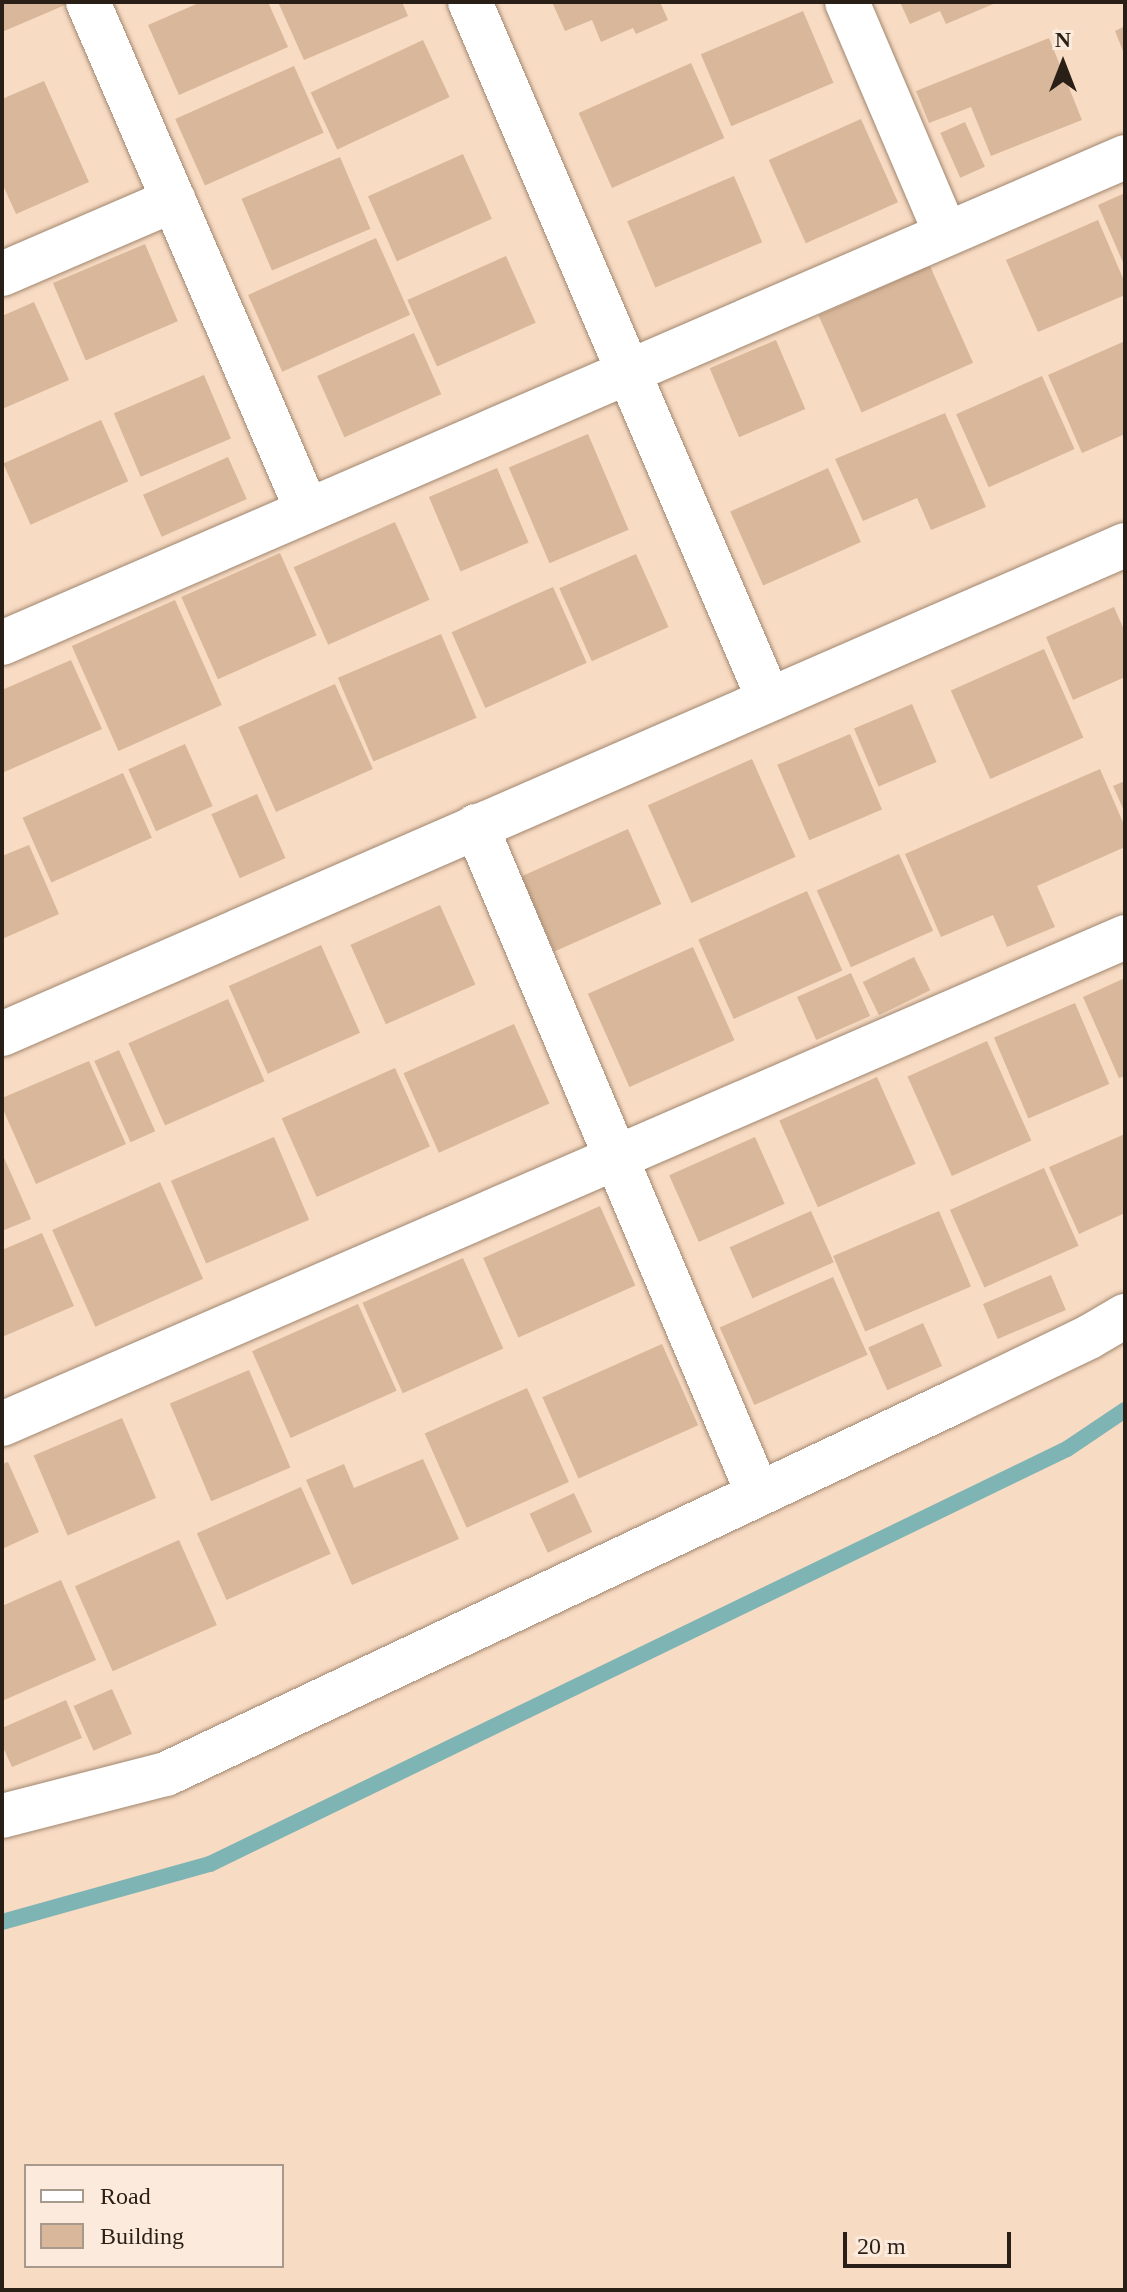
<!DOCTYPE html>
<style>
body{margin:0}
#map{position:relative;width:1127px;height:2292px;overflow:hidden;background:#f8dbc3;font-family:"Times New Roman",serif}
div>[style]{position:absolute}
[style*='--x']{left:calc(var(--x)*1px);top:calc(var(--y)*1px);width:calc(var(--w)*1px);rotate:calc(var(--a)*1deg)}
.stream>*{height:16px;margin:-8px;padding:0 8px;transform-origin:8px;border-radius:8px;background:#7fb4b4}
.building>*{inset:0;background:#d9b79a;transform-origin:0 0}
.roads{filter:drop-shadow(0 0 2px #a0866f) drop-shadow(0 0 2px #a0866f)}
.minor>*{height:44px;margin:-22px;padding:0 22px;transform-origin:22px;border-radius:22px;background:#fff}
span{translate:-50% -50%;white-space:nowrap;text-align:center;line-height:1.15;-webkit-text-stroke:7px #fcebdc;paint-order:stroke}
.frame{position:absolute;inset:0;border:4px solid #2a1f16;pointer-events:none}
.legend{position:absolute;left:24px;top:2164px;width:260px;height:104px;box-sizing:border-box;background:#fcebdc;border:2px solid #a8998d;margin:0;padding:10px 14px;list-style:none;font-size:24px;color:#2a1f16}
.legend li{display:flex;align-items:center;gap:16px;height:40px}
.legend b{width:40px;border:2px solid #a8998d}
.north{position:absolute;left:1023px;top:24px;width:80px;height:80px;-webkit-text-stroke:6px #fcebdc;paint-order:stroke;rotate:0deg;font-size:22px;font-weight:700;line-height:32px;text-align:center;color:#2a1f16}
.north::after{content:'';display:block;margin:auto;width:28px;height:36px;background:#2a1f16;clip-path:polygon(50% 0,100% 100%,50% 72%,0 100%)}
.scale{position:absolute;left:843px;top:2232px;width:168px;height:36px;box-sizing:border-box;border:4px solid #2a1f16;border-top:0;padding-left:10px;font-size:24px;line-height:28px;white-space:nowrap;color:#2a1f16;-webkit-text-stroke:6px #fcebdc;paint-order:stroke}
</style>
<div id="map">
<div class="stream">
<i style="--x:2;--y:1922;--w:216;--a:-15.6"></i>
<i style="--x:210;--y:1864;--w:952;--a:-25.84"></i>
<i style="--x:1067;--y:1449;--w:70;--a:-33.9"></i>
</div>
<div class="building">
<i style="clip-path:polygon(2px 2px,72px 2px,2px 32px)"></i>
<i style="clip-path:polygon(201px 2px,268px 2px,288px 47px,179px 95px,148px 25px)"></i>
<i style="clip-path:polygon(278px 2px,402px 2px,408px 16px,304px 60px)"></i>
<i style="clip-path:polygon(552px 2px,660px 2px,668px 20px,636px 34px,633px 28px,601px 42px,592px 20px,565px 31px)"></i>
<i style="clip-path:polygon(900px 2px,998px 2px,946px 24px,940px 11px,910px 24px)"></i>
<i style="left:803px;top:11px;width:78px;height:111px;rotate:67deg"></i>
<i style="clip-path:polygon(1125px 26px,1125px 56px,1115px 31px)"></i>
<i style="clip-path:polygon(1049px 38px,1082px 120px,991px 156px,971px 107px,929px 123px,916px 91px)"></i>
<i style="left:423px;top:40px;width:63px;height:124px;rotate:65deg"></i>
<i style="left:691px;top:63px;width:82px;height:123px;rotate:66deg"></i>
<i style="left:294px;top:66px;width:73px;height:130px;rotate:66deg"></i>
<i style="clip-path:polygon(44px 81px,89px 182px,16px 214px,2px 183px,2px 99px)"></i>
<i style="left:861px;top:119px;width:91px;height:101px;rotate:66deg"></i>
<i style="left:965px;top:122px;width:49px;height:27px;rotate:66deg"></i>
<i style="left:463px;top:154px;width:71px;height:104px;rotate:66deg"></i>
<i style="left:340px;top:157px;width:78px;height:107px;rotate:67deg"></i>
<i style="left:734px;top:176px;width:72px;height:116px;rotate:67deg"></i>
<i style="clip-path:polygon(1125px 193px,1125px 267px,1098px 205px)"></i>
<i style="clip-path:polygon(1098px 220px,1125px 283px,1125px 295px,1038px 332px,1006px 260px)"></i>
<i style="left:376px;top:238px;width:84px;height:140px;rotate:66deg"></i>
<i style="left:145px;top:244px;width:84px;height:100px;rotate:67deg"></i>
<i style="left:506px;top:256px;width:73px;height:108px;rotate:66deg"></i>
<i style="left:930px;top:266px;width:106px;height:122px;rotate:66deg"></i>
<i style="clip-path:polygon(34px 302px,69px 380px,2px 409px,2px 316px)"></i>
<i style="left:414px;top:333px;width:67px;height:106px;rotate:66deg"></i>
<i style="left:776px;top:340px;width:75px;height:72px;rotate:67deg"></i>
<i style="clip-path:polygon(1125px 341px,1125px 434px,1082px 453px,1048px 375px)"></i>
<i style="left:204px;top:375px;width:69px;height:98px;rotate:67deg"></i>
<i style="left:1042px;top:376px;width:80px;height:94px;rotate:66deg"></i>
<i style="clip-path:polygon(945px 413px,986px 507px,931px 530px,917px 498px,863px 521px,835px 459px)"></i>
<i style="left:101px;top:420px;width:67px;height:107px;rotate:66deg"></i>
<i style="left:588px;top:434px;width:104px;height:86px;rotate:67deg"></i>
<i style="left:228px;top:457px;width:46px;height:93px;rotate:66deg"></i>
<i style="left:497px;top:468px;width:81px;height:74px;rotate:67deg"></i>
<i style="left:828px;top:468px;width:81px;height:107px;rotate:66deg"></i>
<i style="left:395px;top:522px;width:85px;height:111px;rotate:66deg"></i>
<i style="left:280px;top:553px;width:90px;height:108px;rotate:66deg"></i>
<i style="left:636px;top:554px;width:80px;height:84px;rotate:66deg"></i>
<i style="left:553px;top:587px;width:83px;height:111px;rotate:66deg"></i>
<i style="left:175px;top:600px;width:115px;height:113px;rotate:66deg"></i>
<i style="clip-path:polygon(1114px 607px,1125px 632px,1125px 677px,1073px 700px,1046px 637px)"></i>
<i style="left:441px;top:634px;width:91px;height:112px;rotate:67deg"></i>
<i style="left:1044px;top:649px;width:97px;height:102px;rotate:66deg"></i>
<i style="clip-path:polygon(71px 660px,102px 729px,2px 773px,2px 690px)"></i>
<i style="left:335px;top:684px;width:93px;height:106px;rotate:66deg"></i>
<i style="left:912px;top:704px;width:63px;height:63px;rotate:67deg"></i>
<i style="left:850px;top:734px;width:82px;height:79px;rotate:67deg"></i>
<i style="left:185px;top:744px;width:68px;height:62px;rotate:66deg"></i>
<i style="left:752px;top:759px;width:107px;height:114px;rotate:66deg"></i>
<i style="clip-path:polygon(1100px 769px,1125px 827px,1125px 847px,1037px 886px,1055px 927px,1007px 947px,993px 915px,941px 937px,905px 854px)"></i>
<i style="left:123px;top:773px;width:71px;height:110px;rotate:66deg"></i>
<i style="clip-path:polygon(1125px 781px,1125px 813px,1113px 786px)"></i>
<i style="left:257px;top:794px;width:70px;height:50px;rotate:66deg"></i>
<i style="left:628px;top:829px;width:82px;height:117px;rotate:66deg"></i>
<i style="clip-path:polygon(29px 845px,59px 914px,2px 939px,2px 856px)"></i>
<i style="left:899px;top:854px;width:84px;height:90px;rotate:66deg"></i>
<i style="left:807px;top:891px;width:87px;height:119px;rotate:66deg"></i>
<i style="left:440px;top:905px;width:87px;height:98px;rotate:66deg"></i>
<i style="left:321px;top:945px;width:96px;height:101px;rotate:66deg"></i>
<i style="left:693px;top:947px;width:102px;height:115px;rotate:66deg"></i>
<i style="left:914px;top:957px;width:37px;height:57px;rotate:64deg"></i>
<i style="left:851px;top:973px;width:47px;height:59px;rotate:66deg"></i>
<i style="clip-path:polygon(1125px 978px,1125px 1076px,1119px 1078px,1083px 997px)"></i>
<i style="left:228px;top:999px;width:90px;height:109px;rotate:66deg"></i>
<i style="left:1075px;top:1003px;width:88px;height:88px;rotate:67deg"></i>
<i style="left:514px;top:1024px;width:87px;height:121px;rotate:66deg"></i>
<i style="left:987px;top:1041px;width:109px;height:87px;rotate:66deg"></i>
<i style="left:119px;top:1050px;width:89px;height:27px;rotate:66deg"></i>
<i style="clip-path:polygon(89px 1061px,126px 1144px,36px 1184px,2px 1107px,2px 1098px)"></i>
<i style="left:395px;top:1068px;width:86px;height:124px;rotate:66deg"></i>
<i style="left:877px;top:1077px;width:95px;height:107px;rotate:66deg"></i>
<i style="clip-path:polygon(1125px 1134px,1125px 1213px,1079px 1234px,1049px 1167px)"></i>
<i style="left:274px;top:1137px;width:90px;height:112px;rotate:67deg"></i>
<i style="left:755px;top:1137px;width:73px;height:94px;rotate:66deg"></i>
<i style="clip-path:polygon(2px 1153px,31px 1219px,2px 1231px)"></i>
<i style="left:1044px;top:1168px;width:85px;height:103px;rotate:66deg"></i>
<i style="left:160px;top:1182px;width:106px;height:118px;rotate:66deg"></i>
<i style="left:600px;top:1206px;width:87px;height:128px;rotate:66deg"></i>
<i style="left:811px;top:1211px;width:56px;height:89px;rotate:66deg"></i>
<i style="left:939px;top:1211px;width:82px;height:115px;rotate:67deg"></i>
<i style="clip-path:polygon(42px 1233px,74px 1306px,2px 1337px,2px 1250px)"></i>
<i style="left:463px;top:1258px;width:99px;height:110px;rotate:66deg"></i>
<i style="left:1051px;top:1275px;width:38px;height:74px;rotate:67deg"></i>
<i style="left:833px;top:1277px;width:85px;height:124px;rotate:66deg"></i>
<i style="left:358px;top:1304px;width:95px;height:116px;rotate:66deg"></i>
<i style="left:923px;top:1323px;width:47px;height:60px;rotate:66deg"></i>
<i style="left:662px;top:1344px;width:89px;height:131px;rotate:66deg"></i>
<i style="left:249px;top:1370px;width:106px;height:86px;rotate:67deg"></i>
<i style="left:527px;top:1388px;width:103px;height:112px;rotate:66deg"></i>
<i style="left:122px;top:1418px;width:87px;height:96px;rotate:67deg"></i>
<i style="clip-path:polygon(423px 1459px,459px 1539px,352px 1585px,306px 1480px,344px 1464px,354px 1488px)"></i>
<i style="clip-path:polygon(8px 1462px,39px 1532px,2px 1549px,2px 1464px)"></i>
<i style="left:301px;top:1487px;width:73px;height:114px;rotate:66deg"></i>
<i style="left:574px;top:1493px;width:43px;height:49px;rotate:65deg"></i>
<i style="left:179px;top:1540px;width:93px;height:114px;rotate:66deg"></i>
<i style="clip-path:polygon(61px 1580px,96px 1660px,2px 1701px,2px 1606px)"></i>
<i style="left:112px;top:1689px;width:49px;height:42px;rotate:66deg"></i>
<i style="clip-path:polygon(66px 1700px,82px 1738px,12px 1767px,2px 1745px,2px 1728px)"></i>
</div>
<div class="roads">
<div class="minor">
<i style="--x:88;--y:2;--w:553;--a:66.68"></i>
<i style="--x:470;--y:2;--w:759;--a:66.81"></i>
<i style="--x:847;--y:2;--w:252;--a:66.9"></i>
<i style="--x:2;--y:274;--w:187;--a:-23.3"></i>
<i style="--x:2;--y:643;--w:1224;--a:-23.4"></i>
<i style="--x:476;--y:826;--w:725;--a:67.11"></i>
<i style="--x:2;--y:1034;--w:1225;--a:-23.53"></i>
<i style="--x:2;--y:1424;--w:1224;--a:-23.44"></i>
<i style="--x:2;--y:1816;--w:169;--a:-14.4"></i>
<i style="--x:166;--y:1774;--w:874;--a:-25.27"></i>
<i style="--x:956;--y:1401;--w:148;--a:-25.7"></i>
<i style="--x:1089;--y:1337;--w:42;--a:-30.3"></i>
</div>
</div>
<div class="frame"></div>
<ul class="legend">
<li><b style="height:10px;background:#fff"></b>Road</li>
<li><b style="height:22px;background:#d9b79a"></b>Building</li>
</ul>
<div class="north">N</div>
<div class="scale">20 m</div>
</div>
